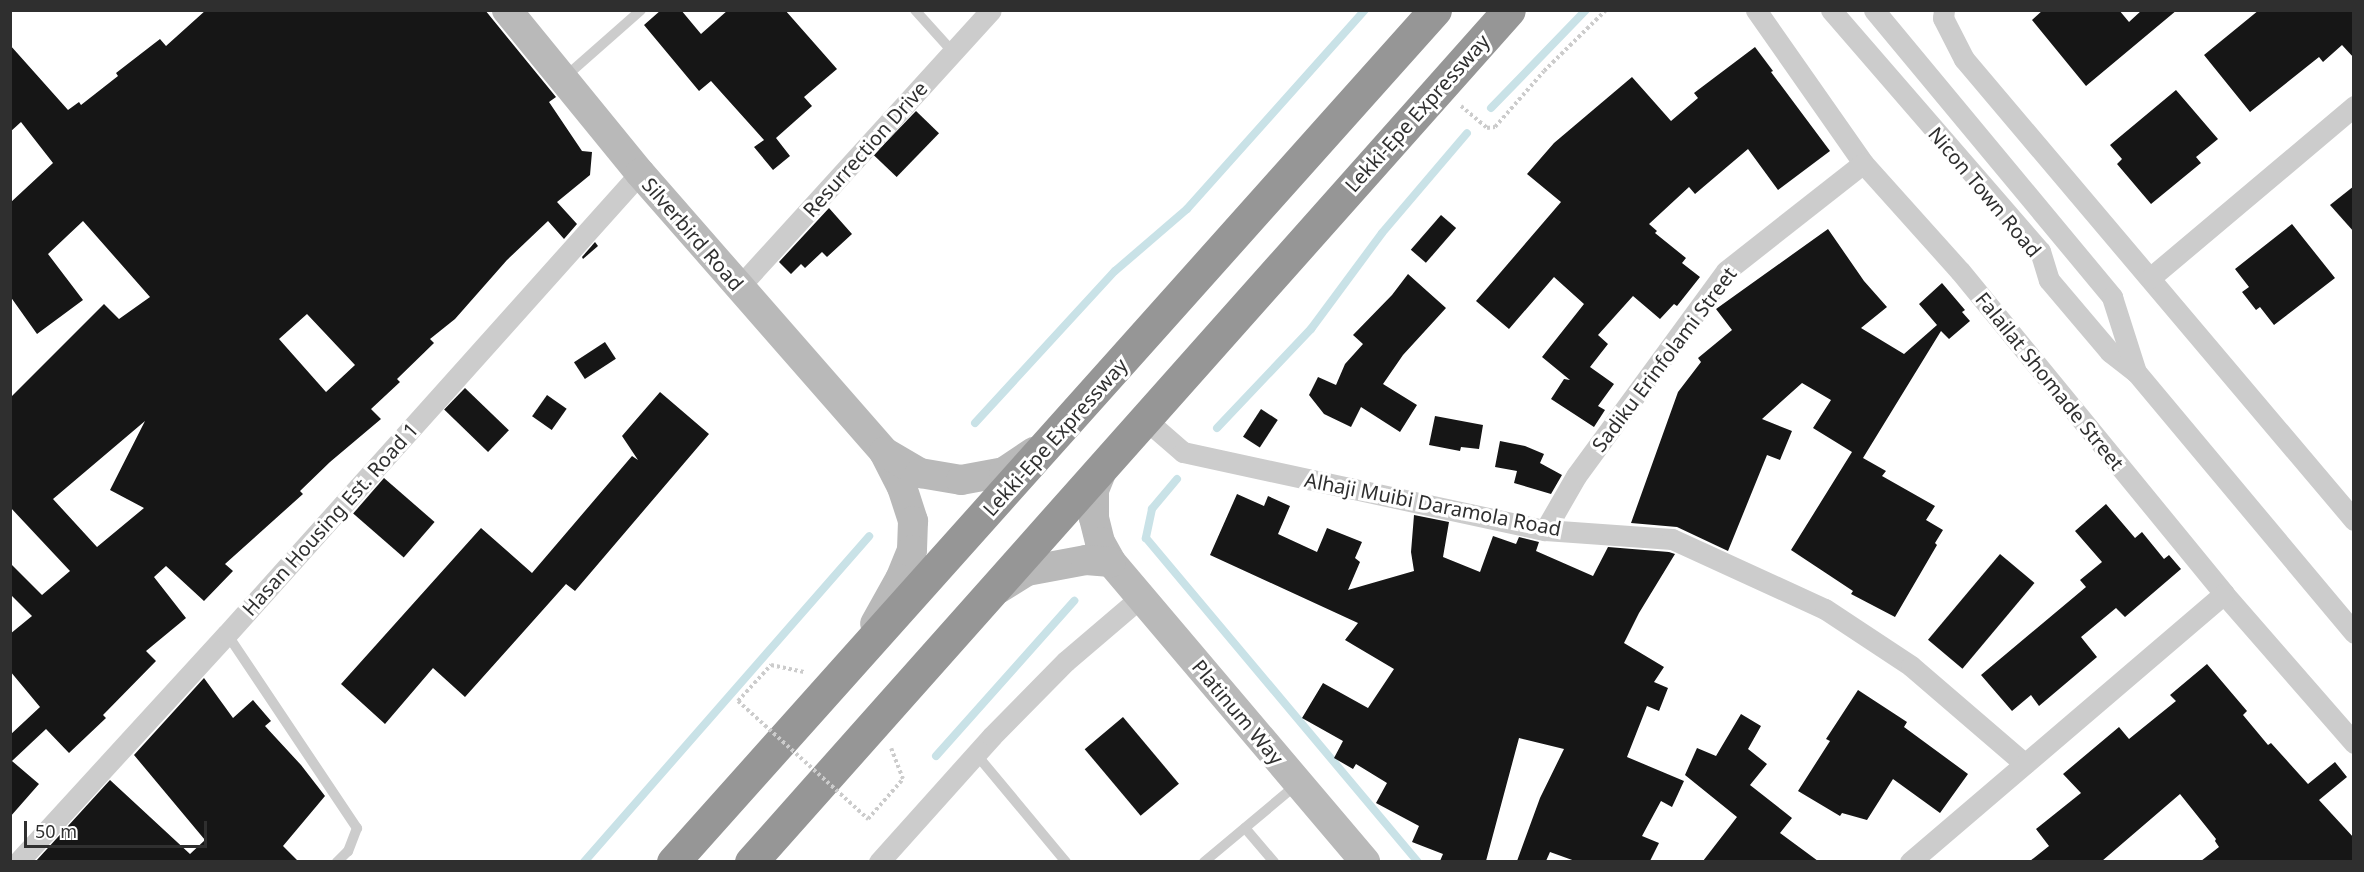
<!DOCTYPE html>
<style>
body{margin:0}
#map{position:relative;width:2364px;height:872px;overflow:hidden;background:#fff;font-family:"Noto Sans",sans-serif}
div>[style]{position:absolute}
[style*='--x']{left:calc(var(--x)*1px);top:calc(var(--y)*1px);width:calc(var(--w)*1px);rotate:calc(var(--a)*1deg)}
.stream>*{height:8px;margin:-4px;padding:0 4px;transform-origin:4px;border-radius:4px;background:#c9e2e7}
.building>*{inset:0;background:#161616;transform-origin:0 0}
.path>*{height:4px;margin-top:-2px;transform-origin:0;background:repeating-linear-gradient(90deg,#ccc 0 3px,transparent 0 6px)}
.lane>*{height:10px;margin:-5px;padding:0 5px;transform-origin:5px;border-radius:5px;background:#ccc}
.street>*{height:21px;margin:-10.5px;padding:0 10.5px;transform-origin:10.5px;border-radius:10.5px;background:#ccc}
.secondary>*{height:30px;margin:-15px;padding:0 15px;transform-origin:15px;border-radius:15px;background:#b9b9b9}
.highway>*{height:33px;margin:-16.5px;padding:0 16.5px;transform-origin:16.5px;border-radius:16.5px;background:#969696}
.path-bridge>*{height:4px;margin-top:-2px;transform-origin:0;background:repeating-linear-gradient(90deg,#ccc 0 3px,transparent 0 6px)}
span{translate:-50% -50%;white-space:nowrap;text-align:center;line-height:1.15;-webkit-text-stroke:6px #fff;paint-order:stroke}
.street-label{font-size:20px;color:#2f2f2f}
.frame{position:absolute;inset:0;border:12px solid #2f2f2f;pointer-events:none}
.scale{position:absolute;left:24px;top:821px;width:183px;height:27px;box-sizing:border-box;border:3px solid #2f2f2f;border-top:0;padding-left:8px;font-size:18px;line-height:21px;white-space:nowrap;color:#2f2f2f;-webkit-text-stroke:4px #fff;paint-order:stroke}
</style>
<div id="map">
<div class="stream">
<i style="--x:1491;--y:108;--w:136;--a:-45.9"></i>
<i style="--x:975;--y:423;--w:207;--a:-47.4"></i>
<i style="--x:1115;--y:271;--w:95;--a:-40.7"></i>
<i style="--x:1187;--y:209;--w:267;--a:-48.2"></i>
<i style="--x:1217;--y:428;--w:137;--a:-46.5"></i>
<i style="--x:1311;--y:329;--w:119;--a:-53.5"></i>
<i style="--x:1382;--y:233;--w:131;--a:-49.6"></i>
<i style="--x:1177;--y:479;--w:39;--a:130"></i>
<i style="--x:1152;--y:509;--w:30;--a:102"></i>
<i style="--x:1146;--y:538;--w:423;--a:50"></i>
<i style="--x:936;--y:756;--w:208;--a:-48.3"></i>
<i style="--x:584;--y:862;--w:433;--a:-48.8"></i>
</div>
<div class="building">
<i style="clip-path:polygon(evenodd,206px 10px,485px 10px,556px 97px,549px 102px,582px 151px,592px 152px,590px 175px,557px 202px,577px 224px,564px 239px,548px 221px,507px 260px,455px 319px,430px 339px,434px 343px,397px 379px,400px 382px,371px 409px,381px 419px,330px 462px,300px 491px,303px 494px,225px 564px,233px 571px,204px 601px,166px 566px,154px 577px,186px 618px,146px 651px,156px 661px,103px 715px,106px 718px,69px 753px,46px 729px,12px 761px,39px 784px,10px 817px,10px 735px,40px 707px,10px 671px,10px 634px,32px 616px,10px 594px,10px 563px,42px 595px,70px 571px,10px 507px,10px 398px,104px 304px,119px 319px,150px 297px,83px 221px,48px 254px,83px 300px,37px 334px,10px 296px,10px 203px,53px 163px,21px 122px,10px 132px,10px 45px,68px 110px,79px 102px,81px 105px,118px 76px,116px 73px,160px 39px,166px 46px,206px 10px,307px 314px,355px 365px,326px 392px,279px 339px,307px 314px,206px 10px,145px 421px,110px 490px,144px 508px,97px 547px,53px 499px,145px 421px)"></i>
<i style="clip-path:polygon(661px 10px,681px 10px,701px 34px,728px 10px,785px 10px,837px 69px,804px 97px,812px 106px,776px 138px,790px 156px,773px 170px,754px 147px,764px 140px,711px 81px,699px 91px,644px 25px)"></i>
<i style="clip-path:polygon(2043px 10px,2119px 10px,2129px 22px,2142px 10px,2177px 10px,2086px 86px,2032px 20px)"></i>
<i style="clip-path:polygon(2259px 10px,2354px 10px,2354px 58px,2342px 45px,2323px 62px,2319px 57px,2250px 112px,2204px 55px)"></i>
<i style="clip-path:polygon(1755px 47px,1773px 71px,1771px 72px,1830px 151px,1778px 190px,1748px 149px,1695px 194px,1689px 187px,1649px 224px,1657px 231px,1655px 233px,1686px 258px,1682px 263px,1700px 277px,1677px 306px,1674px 304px,1660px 319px,1633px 296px,1598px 335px,1608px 344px,1590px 367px,1614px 384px,1598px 406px,1605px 410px,1594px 427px,1551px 399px,1564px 379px,1570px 380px,1542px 357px,1584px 304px,1554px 277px,1509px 329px,1476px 301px,1561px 202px,1527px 174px,1554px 143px,1632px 77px,1671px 121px,1698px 98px,1694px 93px)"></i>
<i style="clip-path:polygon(2176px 90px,2218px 139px,2196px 157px,2201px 163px,2151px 204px,2117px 164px,2122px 159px,2110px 145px)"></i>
<i style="left:916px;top:111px;width:32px;height:61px;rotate:44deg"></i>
<i style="clip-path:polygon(2354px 186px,2354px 232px,2330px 205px)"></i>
<i style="clip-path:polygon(829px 208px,852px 234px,827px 257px,822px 252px,805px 268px,801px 264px,791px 274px,779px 262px)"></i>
<i style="left:1441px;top:215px;width:20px;height:46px;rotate:41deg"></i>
<i style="clip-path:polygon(2292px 224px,2335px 278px,2274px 325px,2260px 307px,2256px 310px,2242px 292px,2249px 287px,2235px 269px)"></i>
<i style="clip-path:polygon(1828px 229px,1864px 281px,1887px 307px,1861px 328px,1904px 354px,1937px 325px,1919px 304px,1942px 283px,1965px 310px,1962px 312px,1970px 321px,1949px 339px,1941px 331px,1863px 458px,1886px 471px,1882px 476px,1935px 506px,1926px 520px,1943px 530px,1935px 543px,1937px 545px,1895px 617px,1851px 594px,1853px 591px,1791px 550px,1852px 452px,1813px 428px,1831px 400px,1802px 383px,1762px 419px,1792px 431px,1780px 460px,1767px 455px,1728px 551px,1677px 527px,1631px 523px,1678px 392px,1701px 362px,1698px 358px,1732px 330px,1716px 309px)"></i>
<i style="clip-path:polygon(595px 242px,598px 246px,583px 259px,582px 257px)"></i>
<i style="clip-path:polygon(1408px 274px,1446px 308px,1403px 355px,1383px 384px,1417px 405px,1400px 432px,1361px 407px,1351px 427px,1324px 414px,1309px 395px,1318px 377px,1336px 385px,1345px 364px,1363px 344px,1353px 335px,1392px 295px)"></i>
<i style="left:605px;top:342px;width:20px;height:37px;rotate:57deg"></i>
<i style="left:465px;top:388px;width:61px;height:30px;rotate:44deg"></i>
<i style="clip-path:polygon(660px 392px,709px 434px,575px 591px,566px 584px,465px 697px,433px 668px,385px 724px,341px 684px,481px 528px,532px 573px,632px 456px,638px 460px,622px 436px)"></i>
<i style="left:547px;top:395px;width:24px;height:26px;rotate:35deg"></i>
<i style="left:1261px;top:409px;width:20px;height:33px;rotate:33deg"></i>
<i style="clip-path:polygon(1435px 416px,1483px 425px,1479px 449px,1461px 447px,1460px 451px,1429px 445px)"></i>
<i style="clip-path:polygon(1500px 441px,1525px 446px,1544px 454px,1540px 463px,1562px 475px,1551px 494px,1514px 483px,1517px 471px,1495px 467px)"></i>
<i style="left:384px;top:478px;width:67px;height:47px;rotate:41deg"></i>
<i style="clip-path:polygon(1237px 494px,1264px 506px,1268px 496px,1290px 506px,1278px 534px,1317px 552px,1327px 528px,1362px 542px,1355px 558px,1360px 562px,1348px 590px,1414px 571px,1411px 552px,1414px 515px,1449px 522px,1443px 557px,1480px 572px,1493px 536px,1516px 544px,1519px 537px,1539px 542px,1536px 551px,1593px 576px,1608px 547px,1669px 552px,1675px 554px,1639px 613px,1624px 643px,1664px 667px,1654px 682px,1668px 688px,1659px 711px,1647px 706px,1627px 757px,1684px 781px,1672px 807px,1661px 801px,1642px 836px,1659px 843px,1650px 861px,1575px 861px,1550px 852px,1546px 861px,1517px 861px,1540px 798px,1564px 749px,1519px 738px,1486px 861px,1440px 861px,1443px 854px,1412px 842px,1419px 826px,1376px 803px,1387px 783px,1356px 764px,1353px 769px,1334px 758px,1343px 741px,1302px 718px,1323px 683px,1368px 708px,1394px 669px,1345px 640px,1358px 623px,1210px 555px)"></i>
<i style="clip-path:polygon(2106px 504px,2135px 538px,2142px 532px,2164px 559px,2169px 555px,2181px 569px,2125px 617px,2116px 608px,2081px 637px,2097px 657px,2039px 706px,2031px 695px,2012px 711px,1981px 675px,2086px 587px,2080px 580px,2102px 562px,2075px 531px)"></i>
<i style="left:2000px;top:554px;width:45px;height:112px;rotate:40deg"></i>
<i style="clip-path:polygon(2207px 664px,2247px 711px,2243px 715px,2268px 745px,2271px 743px,2308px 784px,2335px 762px,2347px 777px,2319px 800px,2354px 838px,2354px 861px,2201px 861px,2219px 847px,2215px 841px,2216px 839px,2180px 794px,2102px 861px,2030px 861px,2049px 846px,2036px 829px,2081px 793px,2063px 774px,2119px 727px,2129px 739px,2176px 701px,2170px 695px)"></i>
<i style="clip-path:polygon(204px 678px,233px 718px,253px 700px,271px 721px,265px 726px,301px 765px,325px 796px,283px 846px,298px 861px,36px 861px,110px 780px,190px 854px,205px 840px,134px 755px)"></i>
<i style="clip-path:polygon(1858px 690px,1907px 722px,1904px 727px,1968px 774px,1940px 813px,1893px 779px,1867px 820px,1842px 813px,1840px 816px,1798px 791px,1830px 741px,1826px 739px)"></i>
<i style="clip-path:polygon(1741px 714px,1761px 726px,1748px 749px,1767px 764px,1750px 785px,1792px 818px,1780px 833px,1818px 861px,1703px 861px,1737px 817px,1685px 775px,1697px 748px,1716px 756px)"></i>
<i style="left:1123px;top:717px;width:87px;height:50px;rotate:50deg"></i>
</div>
<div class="path">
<i style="--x:1461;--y:106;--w:34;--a:40"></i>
<i style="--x:1487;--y:128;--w:8;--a:-7"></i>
<i style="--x:1495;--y:127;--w:74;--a:-48.8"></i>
<i style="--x:1544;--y:71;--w:87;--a:-44.5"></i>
<i style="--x:738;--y:701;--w:49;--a:-47.5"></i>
<i style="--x:771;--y:665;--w:35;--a:12"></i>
<i style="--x:868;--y:819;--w:53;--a:-48.8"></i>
<i style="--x:903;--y:779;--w:33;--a:-111"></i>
</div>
<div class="lane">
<i style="--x:915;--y:10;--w:57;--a:47.9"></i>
<i style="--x:565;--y:77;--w:101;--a:-41.4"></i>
<i style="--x:227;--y:634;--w:234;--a:56.2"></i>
<i style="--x:357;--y:828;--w:25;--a:111"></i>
<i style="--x:348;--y:851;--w:16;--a:135"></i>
<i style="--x:976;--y:754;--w:141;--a:50.2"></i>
<i style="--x:1245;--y:828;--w:45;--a:49.5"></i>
<i style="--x:1204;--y:862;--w:120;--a:-39.9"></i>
</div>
<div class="street">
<i style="--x:1756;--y:10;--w:187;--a:55"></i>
<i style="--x:1863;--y:163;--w:145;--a:48.1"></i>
<i style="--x:1960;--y:271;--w:417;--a:50.7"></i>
<i style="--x:2224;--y:594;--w:198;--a:48.9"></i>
<i style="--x:1831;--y:10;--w:319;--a:49.1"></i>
<i style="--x:2040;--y:251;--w:30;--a:73"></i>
<i style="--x:2049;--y:280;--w:94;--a:49.7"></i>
<i style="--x:2110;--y:352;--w:33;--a:38"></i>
<i style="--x:2136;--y:372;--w:340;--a:50.1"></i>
<i style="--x:1874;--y:10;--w:373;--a:50.3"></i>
<i style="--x:2112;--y:297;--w:79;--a:72.3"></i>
<i style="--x:1944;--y:10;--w:8;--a:97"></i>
<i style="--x:1943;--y:18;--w:46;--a:62.9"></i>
<i style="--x:1964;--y:59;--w:604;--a:49.77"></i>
<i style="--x:2150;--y:278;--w:267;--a:-40.1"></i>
<i style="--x:739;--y:287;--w:374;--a:-47.7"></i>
<i style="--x:1146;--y:420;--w:49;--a:40.9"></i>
<i style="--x:1183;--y:452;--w:370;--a:12.2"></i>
<i style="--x:1545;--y:530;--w:127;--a:4.1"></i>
<i style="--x:1672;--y:539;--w:168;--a:24.6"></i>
<i style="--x:1825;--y:609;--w:103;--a:33.5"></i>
<i style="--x:1911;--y:666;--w:150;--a:40.7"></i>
<i style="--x:1545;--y:530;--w:62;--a:-60.1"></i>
<i style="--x:1576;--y:476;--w:254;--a:-53.8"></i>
<i style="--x:1726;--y:271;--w:174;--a:-38.2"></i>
<i style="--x:18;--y:862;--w:309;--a:-47.5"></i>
<i style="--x:227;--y:634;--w:619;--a:-48.14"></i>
<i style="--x:879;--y:862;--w:169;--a:-48.1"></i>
<i style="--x:992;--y:736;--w:105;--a:-45.4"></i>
<i style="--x:1066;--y:661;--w:99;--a:-40.5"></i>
<i style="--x:1910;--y:862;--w:413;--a:-40.5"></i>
</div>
<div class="secondary">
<i style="--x:507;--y:10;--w:210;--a:50.8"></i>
<i style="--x:640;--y:173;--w:371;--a:48.8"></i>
<i style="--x:884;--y:452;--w:39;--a:63"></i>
<i style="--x:902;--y:487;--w:36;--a:72"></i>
<i style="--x:913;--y:521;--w:29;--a:92"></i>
<i style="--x:912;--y:550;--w:31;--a:112"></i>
<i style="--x:900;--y:579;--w:51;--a:119.1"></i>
<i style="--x:884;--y:452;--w:42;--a:30.3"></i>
<i style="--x:920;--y:473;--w:42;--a:9.7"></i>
<i style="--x:961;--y:480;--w:44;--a:-10.5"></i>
<i style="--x:1004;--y:472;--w:36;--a:-34"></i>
<i style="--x:1103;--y:468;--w:24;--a:112"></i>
<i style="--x:1094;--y:490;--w:28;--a:90"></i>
<i style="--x:1094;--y:518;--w:25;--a:76"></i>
<i style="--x:1100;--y:542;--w:23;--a:61"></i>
<i style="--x:1111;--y:562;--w:393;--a:49.7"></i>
<i style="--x:998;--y:589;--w:34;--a:-32"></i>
<i style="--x:1027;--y:571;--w:60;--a:-10.6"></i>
<i style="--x:1086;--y:560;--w:25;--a:5"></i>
</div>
<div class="highway">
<i style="--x:673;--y:862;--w:1143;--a:-48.19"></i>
<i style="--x:751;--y:862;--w:1140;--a:-48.34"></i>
</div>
<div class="path-bridge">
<i style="--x:738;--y:701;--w:176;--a:42.2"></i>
</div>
<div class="street-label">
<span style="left:1417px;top:113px;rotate:-48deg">Lekki-Epe Expressway</span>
<span style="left:865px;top:149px;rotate:-48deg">Resurrection Drive</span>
<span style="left:1985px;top:192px;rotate:50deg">Nicon Town Road</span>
<span style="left:693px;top:234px;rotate:49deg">Silverbird Road</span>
<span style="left:1664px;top:359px;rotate:-53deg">Sadiku Erinfolami Street</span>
<span style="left:2050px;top:381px;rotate:51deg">Falailat Shomade Street</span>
<span style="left:1055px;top:437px;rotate:-48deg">Lekki-Epe Expressway</span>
<span style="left:1433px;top:504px;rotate:11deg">Alhaji Muibi Daramola Road</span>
<span style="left:330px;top:519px;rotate:-48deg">Hasan Housing Est. Road 1</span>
<span style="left:1238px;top:712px;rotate:50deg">Platinum Way</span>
</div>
<div class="frame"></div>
<div class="scale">50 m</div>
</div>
